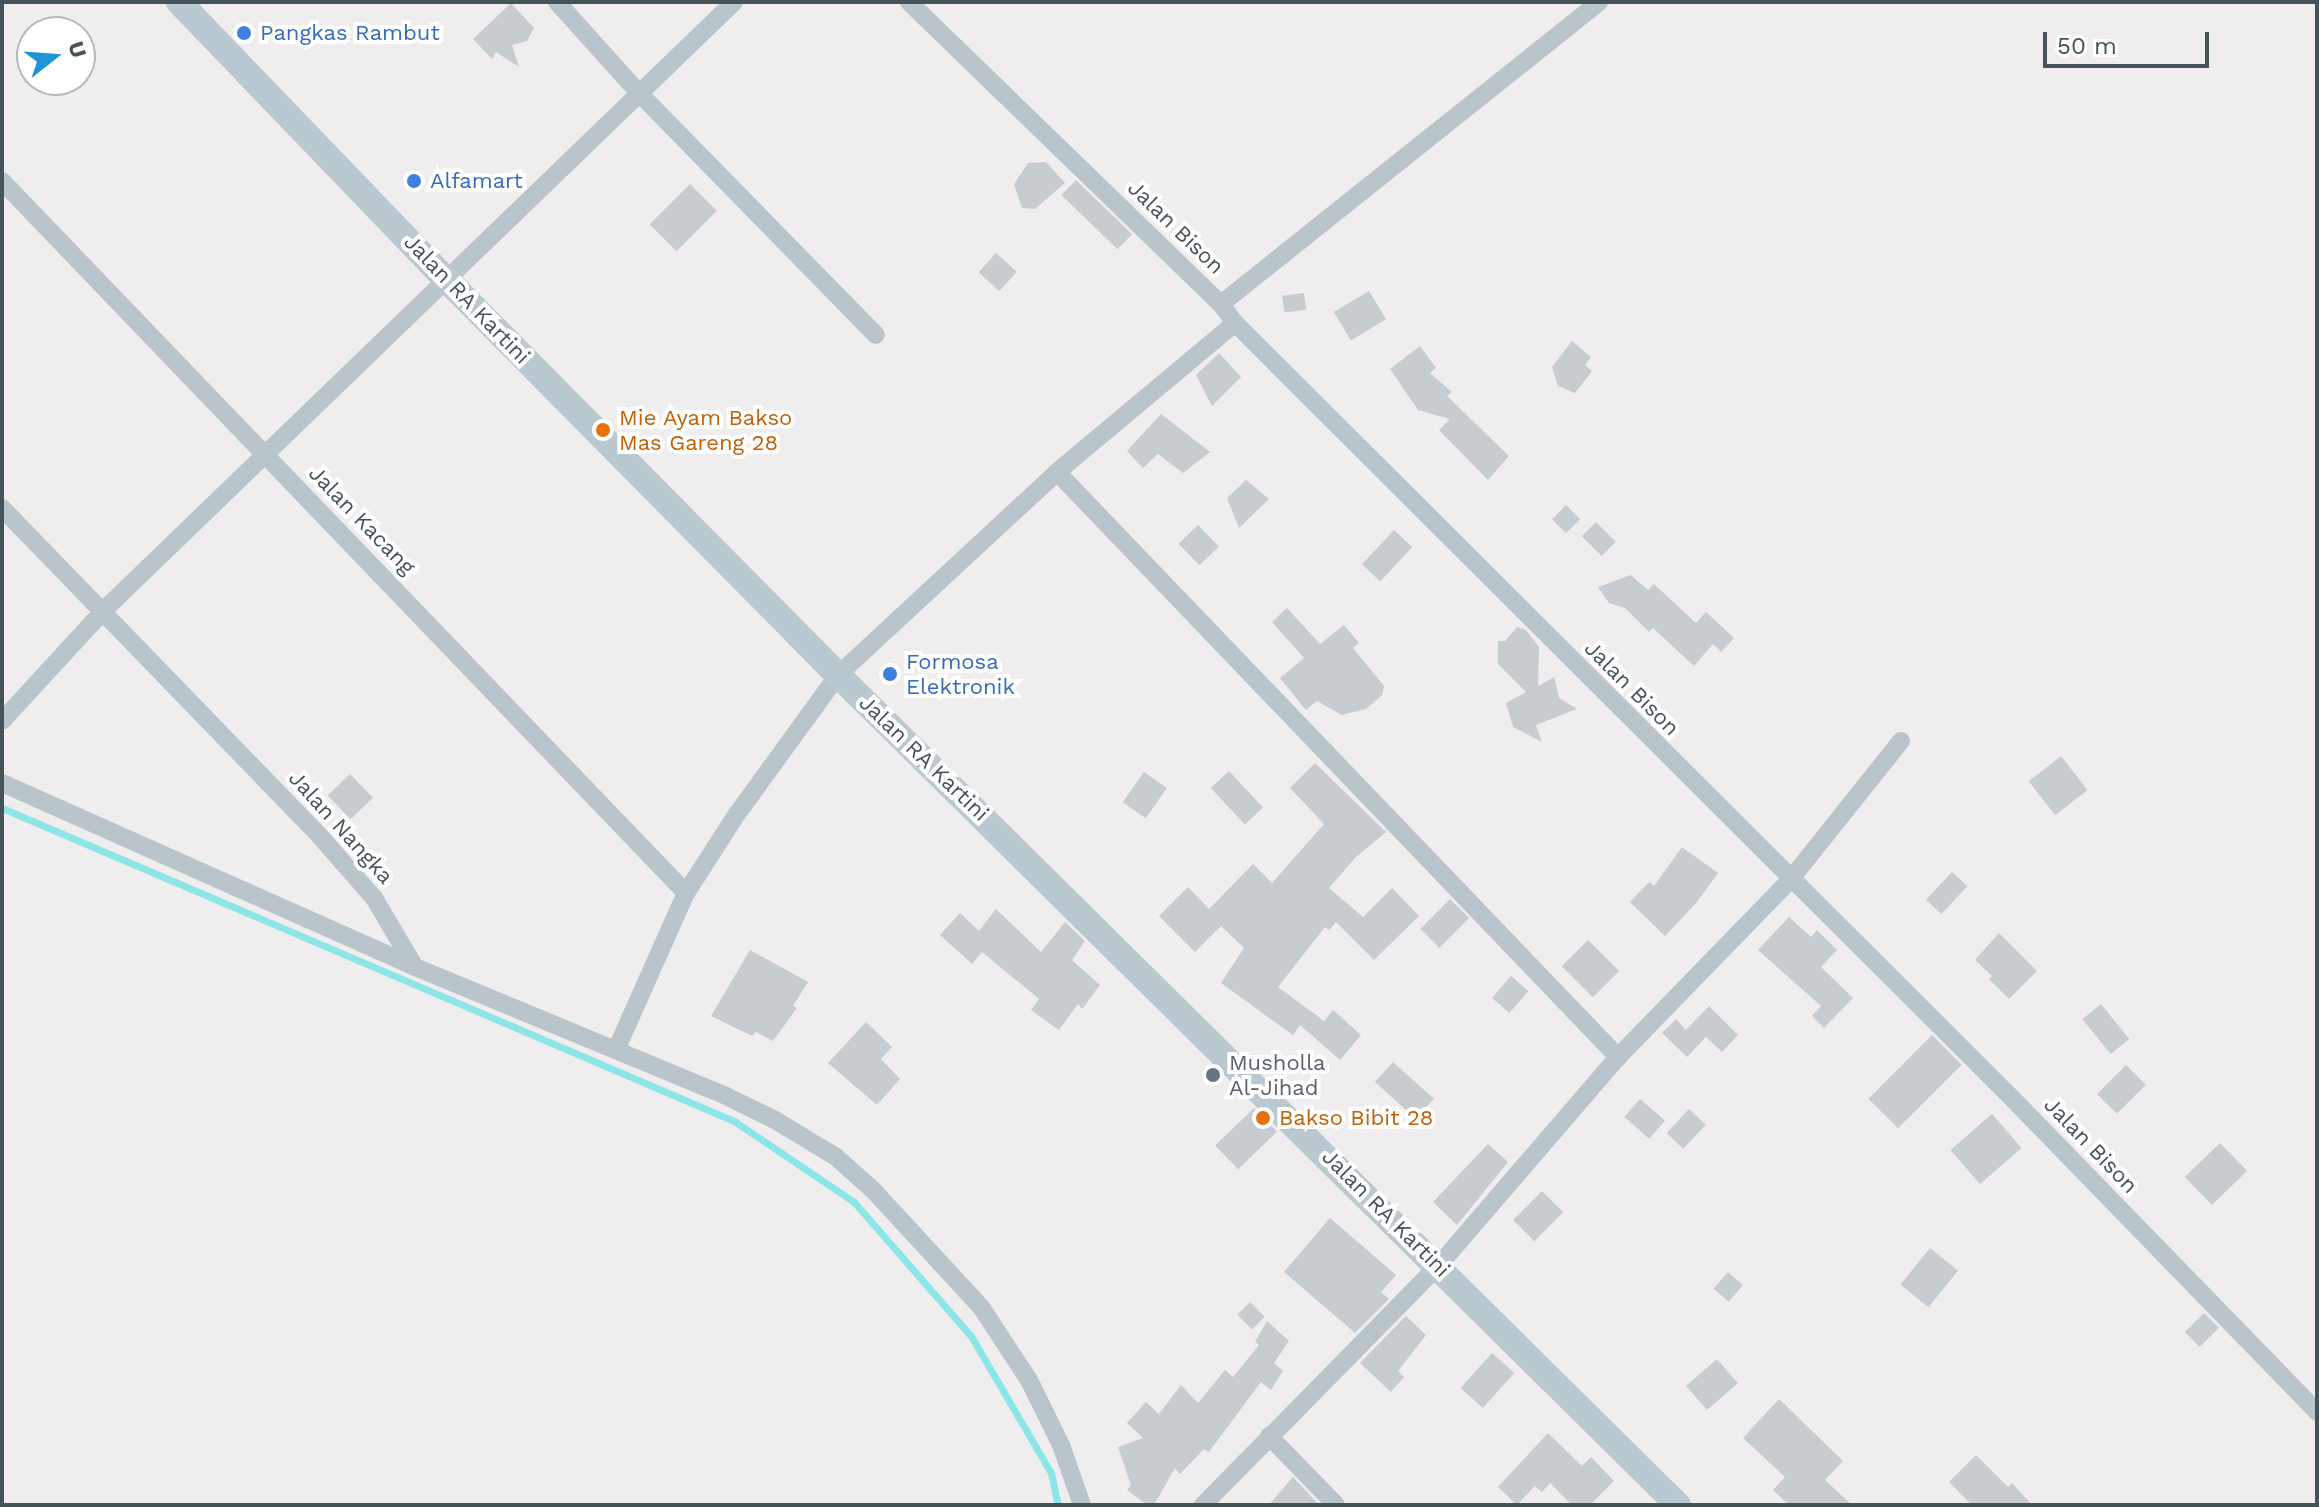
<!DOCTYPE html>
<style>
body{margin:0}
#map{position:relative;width:2319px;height:1507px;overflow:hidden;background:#f0edee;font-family:"Work Sans",sans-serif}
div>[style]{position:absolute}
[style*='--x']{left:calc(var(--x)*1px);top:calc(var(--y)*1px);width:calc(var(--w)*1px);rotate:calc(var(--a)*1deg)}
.stream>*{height:7px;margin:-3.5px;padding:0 3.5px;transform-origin:3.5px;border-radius:3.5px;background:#8ce6e7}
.building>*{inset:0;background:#c7ccd0;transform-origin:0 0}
.street>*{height:18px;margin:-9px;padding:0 9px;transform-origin:9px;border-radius:9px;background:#b9c5ca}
.secondary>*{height:26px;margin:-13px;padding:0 13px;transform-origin:13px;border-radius:13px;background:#bac8cf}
.dots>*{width:22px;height:22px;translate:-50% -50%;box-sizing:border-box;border:4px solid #fff;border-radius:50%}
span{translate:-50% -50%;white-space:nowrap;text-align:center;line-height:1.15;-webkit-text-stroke:8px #fff;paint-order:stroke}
.shop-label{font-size:22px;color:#366cbe}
.left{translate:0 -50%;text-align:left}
.street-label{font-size:22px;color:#46545a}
.food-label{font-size:22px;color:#c56008}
.worship-label{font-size:22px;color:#5b616d}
.frame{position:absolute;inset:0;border:4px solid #46545a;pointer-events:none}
.north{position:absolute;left:16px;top:16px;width:80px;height:80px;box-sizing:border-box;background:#fff;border:2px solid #b5bbbd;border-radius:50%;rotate:73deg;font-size:22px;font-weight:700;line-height:32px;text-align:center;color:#46545a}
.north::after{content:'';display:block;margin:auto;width:28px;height:36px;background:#2193d7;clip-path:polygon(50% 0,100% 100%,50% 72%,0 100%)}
.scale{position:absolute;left:2043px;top:32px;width:166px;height:36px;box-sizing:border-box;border:4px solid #46545a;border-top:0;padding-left:10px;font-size:24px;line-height:28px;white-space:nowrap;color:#46545a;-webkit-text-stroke:6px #fff;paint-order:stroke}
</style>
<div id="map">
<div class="stream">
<i style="--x:2;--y:808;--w:796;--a:23.15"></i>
<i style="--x:734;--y:1121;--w:145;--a:34"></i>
<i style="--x:854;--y:1202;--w:178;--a:48.9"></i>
<i style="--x:971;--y:1336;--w:159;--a:59.7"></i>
<i style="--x:1051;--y:1473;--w:33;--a:78"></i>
</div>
<div class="building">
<i style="clip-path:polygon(511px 3px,534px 28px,527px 41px,512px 45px,519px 67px,496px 52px,492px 59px,473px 39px)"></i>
<i style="clip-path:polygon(1046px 162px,1065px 183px,1035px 209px,1022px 208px,1014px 184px,1028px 163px)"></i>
<i style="left:1076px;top:180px;width:78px;height:21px;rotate:44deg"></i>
<i style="left:690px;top:184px;width:38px;height:57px;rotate:45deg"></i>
<i style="left:996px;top:253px;width:28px;height:26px;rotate:42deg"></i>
<i style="left:1369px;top:291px;width:33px;height:41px;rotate:59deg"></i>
<i style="left:1304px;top:293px;width:17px;height:22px;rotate:83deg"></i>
<i style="clip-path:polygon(1572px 341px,1591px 357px,1585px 365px,1592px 371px,1575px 393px,1558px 386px,1552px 367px)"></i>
<i style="clip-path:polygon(1420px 346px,1436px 368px,1430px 373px,1452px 392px,1447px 396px,1509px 456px,1488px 480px,1439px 430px,1450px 419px,1418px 410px,1390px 369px)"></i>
<i style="clip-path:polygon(1219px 353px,1241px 377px,1212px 406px,1196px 375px)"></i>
<i style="clip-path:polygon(1161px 414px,1210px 452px,1183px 473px,1158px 454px,1143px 468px,1127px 451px)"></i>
<i style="clip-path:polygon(1246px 480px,1269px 499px,1239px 528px,1227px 498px)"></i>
<i style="left:1566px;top:505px;width:20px;height:20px;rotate:45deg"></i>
<i style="left:1596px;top:522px;width:28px;height:20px;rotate:45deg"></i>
<i style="left:1198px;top:525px;width:30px;height:27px;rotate:46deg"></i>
<i style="left:1394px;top:530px;width:25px;height:47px;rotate:43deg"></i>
<i style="clip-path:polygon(1631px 575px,1648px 590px,1654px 584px,1696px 623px,1706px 612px,1734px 638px,1721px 652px,1713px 644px,1694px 666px,1653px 628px,1649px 632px,1625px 608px,1609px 603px,1598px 587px)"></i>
<i style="clip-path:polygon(1287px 608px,1320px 644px,1344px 625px,1359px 643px,1353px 648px,1384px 686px,1382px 695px,1366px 709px,1342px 715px,1317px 701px,1306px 710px,1280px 678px,1304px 658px,1272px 622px)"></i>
<i style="clip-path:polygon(1517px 627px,1526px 630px,1539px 647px,1538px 686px,1554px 677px,1559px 698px,1577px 709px,1536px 725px,1542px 742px,1513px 727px,1506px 703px,1526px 692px,1498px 664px,1498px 641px,1505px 641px)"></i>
<i style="left:2061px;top:756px;width:43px;height:41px;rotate:52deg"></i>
<i style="clip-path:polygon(1315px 763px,1386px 832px,1355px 858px,1329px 888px,1363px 917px,1392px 888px,1419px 916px,1374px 960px,1336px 922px,1329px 930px,1325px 927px,1278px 987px,1324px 1021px,1333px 1010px,1361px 1035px,1340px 1060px,1300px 1025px,1293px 1035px,1221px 983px,1244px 948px,1221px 926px,1195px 952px,1159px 916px,1188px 887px,1209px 909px,1253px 864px,1272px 883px,1324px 824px,1290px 788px)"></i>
<i style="left:1229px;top:771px;width:50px;height:25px;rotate:47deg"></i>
<i style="left:1144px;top:772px;width:28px;height:37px;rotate:35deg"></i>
<i style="left:350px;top:774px;width:33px;height:31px;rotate:46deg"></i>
<i style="clip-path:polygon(1682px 847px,1718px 873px,1697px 902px,1665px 936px,1630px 902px,1649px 882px,1654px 886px)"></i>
<i style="left:1952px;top:872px;width:21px;height:38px;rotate:43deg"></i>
<i style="left:1450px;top:899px;width:27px;height:42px;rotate:45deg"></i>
<i style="clip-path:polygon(996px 909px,1041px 952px,1065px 922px,1085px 941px,1072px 960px,1100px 985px,1082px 1009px,1078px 1004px,1059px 1030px,1031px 1010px,1039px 999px,982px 952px,972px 964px,940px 935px,960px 913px,979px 931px)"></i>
<i style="clip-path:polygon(1789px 917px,1811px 937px,1817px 930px,1837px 950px,1821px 967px,1853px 998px,1824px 1028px,1812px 1016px,1821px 1006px,1758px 950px)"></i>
<i style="clip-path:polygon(1999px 933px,2037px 971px,2009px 999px,1989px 979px,1992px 976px,1975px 960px)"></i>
<i style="left:1588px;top:940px;width:44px;height:37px;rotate:45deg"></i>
<i style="clip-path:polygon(750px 950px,808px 982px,793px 1006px,797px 1008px,773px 1041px,756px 1032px,752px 1036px,711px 1016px)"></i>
<i style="left:1511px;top:976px;width:23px;height:29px;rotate:41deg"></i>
<i style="left:2101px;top:1004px;width:45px;height:24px;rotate:51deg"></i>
<i style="clip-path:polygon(1709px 1006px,1738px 1035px,1722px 1052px,1706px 1037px,1687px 1057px,1662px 1033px,1676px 1019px,1686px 1030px)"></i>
<i style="clip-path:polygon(866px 1022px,892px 1047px,881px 1059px,900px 1079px,877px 1105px,828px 1063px)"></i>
<i style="left:1932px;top:1035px;width:42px;height:90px;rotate:45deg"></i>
<i style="left:1393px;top:1062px;width:55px;height:27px;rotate:42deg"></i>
<i style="left:2126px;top:1065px;width:28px;height:41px;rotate:45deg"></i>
<i style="left:1640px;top:1099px;width:33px;height:24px;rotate:41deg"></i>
<i style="left:1254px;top:1108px;width:33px;height:54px;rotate:46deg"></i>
<i style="left:1689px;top:1109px;width:23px;height:33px;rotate:43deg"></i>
<i style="left:1992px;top:1114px;width:45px;height:55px;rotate:49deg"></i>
<i style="left:2220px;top:1143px;width:39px;height:49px;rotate:46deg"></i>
<i style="clip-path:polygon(1488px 1144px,1508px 1162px,1457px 1225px,1433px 1202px)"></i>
<i style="left:1542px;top:1191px;width:30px;height:41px;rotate:45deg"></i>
<i style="clip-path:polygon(1330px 1218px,1396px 1275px,1381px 1292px,1389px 1299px,1355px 1333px,1284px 1272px)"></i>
<i style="left:1930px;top:1248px;width:36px;height:47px;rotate:39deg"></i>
<i style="left:1728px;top:1272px;width:20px;height:22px;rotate:41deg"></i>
<i style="left:1250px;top:1302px;width:21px;height:18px;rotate:45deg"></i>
<i style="left:2204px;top:1313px;width:21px;height:27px;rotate:45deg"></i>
<i style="clip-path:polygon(1406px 1316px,1426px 1335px,1398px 1371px,1404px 1377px,1391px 1392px,1360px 1363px)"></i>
<i style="clip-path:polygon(1267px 1321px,1289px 1341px,1274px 1363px,1283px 1371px,1271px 1390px,1261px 1382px,1209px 1452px,1204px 1449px,1180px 1474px,1175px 1468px,1154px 1505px,1147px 1505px,1127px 1490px,1131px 1485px,1118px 1447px,1143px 1438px,1127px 1423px,1146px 1402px,1159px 1414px,1181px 1385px,1198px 1403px,1225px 1370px,1233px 1377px,1259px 1345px,1255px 1342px)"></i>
<i style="left:1492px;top:1353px;width:30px;height:47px;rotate:42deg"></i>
<i style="left:1717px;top:1359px;width:32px;height:41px;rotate:49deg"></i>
<i style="clip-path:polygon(1779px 1399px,1843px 1461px,1825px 1480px,1852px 1505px,1789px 1505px,1773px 1490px,1785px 1477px,1743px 1438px)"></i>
<i style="clip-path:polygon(1548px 1433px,1582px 1466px,1591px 1457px,1614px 1481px,1590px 1505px,1572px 1505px,1550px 1483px,1542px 1492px,1535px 1486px,1517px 1505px,1498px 1487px)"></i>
<i style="clip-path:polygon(1976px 1455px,2008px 1487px,2012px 1483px,2032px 1505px,1972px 1505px,1949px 1482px)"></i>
<i style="clip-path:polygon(1293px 1477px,1319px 1505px,1269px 1505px)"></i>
</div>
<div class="street">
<i style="--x:557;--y:2;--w:121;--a:48"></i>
<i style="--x:638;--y:92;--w:340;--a:45.6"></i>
<i style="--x:909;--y:2;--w:434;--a:44.1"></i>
<i style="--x:1221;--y:304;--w:24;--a:54"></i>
<i style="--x:1235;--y:323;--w:1090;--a:44.93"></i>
<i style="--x:2007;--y:1093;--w:445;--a:45.8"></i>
<i style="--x:2;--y:181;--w:987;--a:46.15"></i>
<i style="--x:1221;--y:304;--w:484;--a:-38.6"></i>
<i style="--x:1057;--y:472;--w:811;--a:46.2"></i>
<i style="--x:2;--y:508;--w:455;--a:45.9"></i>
<i style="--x:319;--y:835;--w:84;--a:48.9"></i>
<i style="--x:374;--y:898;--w:80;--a:59.3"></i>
<i style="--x:2;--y:721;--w:151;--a:-47.4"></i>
<i style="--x:104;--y:610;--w:876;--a:-43.98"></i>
<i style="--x:2;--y:783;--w:452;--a:24"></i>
<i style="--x:415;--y:967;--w:337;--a:22.5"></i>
<i style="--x:726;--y:1096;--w:55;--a:26.1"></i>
<i style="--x:775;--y:1120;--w:71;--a:31.2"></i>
<i style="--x:836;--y:1157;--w:50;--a:41.7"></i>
<i style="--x:873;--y:1190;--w:159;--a:47.3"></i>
<i style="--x:981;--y:1307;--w:87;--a:56.7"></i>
<i style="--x:1029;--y:1380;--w:72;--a:63.8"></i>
<i style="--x:1061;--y:1445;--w:64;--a:70.7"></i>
<i style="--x:616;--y:1050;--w:172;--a:-66"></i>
<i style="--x:686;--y:893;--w:94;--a:-57.2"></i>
<i style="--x:737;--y:814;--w:172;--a:-54"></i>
<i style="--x:838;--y:675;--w:299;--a:-42.8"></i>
<i style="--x:1057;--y:472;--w:232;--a:-39.9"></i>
<i style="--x:1269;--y:1436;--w:96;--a:45.8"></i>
<i style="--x:1203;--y:1505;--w:337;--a:-45.5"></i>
<i style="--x:1439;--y:1265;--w:274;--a:-49.3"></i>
<i style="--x:1618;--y:1057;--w:247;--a:-45.8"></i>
<i style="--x:1790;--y:880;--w:178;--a:-51.4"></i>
</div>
<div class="secondary">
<i style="--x:179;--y:2;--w:383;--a:46.1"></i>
<i style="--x:445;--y:278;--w:559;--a:45.29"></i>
<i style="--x:838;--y:675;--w:1181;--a:44.66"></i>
</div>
<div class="dots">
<i style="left:244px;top:33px;background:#3f7fe0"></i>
<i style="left:414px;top:181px;background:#3f7fe0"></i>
<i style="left:603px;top:430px;background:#e8710a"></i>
<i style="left:890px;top:674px;background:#3f7fe0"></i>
<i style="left:1213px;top:1075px;background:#6b7280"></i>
<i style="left:1263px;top:1118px;background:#e8710a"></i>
</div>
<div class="shop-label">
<span class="left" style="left:260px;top:33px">Pangkas Rambut</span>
<span class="left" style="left:430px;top:181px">Alfamart</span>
<span class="left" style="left:906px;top:674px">Formosa<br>Elektronik</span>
</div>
<div class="street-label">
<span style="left:1176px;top:227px;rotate:44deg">Jalan Bison</span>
<span style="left:467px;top:299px;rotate:46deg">Jalan RA Kartini</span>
<span style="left:362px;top:520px;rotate:46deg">Jalan Kacang</span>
<span style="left:1632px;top:688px;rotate:45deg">Jalan Bison</span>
<span style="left:924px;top:758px;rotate:44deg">Jalan RA Kartini</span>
<span style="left:341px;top:827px;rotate:48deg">Jalan Nangka</span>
<span style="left:2091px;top:1145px;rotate:46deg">Jalan Bison</span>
<span style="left:1386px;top:1213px;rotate:45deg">Jalan RA Kartini</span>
</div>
<div class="food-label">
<span class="left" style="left:619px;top:430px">Mie Ayam Bakso<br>Mas Gareng 28</span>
<span class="left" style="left:1279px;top:1118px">Bakso Bibit 28</span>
</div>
<div class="worship-label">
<span class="left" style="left:1229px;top:1075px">Musholla<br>Al-Jihad</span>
</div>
<div class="frame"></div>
<div class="north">U</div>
<div class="scale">50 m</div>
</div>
